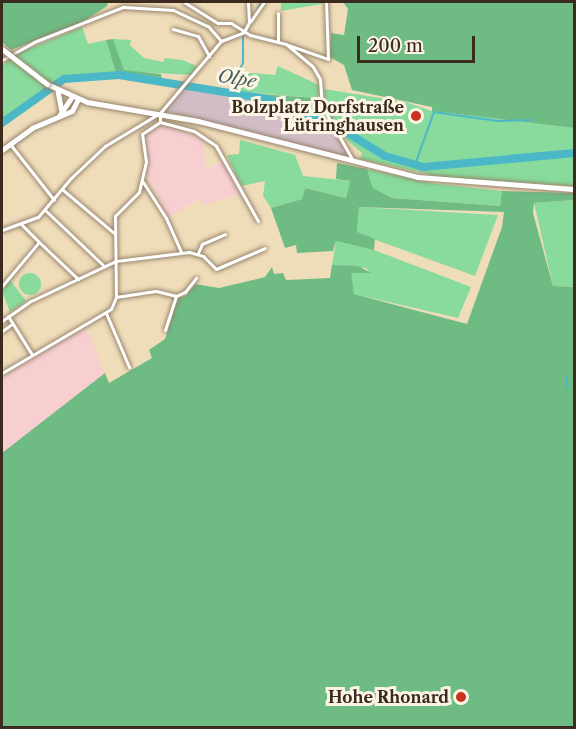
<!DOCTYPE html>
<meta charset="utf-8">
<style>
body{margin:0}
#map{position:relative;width:576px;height:729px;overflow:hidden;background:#efdcb9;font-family:"Libre Caslon Text",serif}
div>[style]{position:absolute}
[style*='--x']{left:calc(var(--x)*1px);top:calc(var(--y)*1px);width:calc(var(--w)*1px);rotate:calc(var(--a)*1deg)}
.built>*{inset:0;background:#f7cfd1}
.industrial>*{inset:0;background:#d2bdc6}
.green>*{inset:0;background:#88db9c}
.round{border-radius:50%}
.forest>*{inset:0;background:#6ebb84}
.stream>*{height:1.5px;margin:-0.75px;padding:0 0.75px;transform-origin:0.75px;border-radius:0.75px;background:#4bb8c7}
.river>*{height:8px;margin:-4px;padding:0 4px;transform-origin:4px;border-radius:4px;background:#4bb8c7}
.roads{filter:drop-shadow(0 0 2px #95836c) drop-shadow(0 0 2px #95836c)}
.minor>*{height:3px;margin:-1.5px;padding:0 1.5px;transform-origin:1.5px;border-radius:1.5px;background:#fff}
.tertiary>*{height:4.5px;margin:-2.25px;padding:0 2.25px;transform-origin:2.25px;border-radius:2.25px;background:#fff}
.primary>*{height:5px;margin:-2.5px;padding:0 2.5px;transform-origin:2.5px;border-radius:2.5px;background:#fff}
.bridges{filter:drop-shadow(0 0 2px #95836c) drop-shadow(0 0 2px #95836c)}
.primary-bridge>*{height:5px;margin:-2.5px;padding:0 2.5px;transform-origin:2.5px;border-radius:2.5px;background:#fff}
.dots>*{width:16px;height:16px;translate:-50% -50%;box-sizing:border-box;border:3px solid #fcf5e5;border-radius:50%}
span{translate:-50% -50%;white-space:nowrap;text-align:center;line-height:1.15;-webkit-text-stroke:6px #fcf5e5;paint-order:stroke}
.poi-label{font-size:16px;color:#3b2a1e;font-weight:700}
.right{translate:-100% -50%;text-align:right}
.water-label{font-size:18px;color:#415c59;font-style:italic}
.frame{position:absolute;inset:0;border:3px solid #3b2a1e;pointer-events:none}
.scale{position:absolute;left:357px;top:36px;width:118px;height:27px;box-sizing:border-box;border:3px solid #3b2a1e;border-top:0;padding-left:8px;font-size:18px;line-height:21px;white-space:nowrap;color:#3b2a1e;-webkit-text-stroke:4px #fcf5e5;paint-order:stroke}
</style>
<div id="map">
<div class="built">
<i style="clip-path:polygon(163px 125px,203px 139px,206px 169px,225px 160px,241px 194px,204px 205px,200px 199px,168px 217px,146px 176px,146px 133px)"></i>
<i style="clip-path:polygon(86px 328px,105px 373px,2px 454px,2px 379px,33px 356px)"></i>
</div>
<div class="industrial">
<i style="clip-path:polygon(187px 87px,265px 102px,333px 129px,349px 152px,343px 156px,165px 111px,167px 104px)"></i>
</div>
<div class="green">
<i style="clip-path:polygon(281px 2px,326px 2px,327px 3px,281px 11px)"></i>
<i style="clip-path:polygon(82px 27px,88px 44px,106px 40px,116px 73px,64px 78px,2px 121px,2px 66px,16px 54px)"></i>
<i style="clip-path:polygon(113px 39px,131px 40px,130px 45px,144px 58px,163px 62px,165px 58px,182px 60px,197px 66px,191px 75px,124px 71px)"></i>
<i style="clip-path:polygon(278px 66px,319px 85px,318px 98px,230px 91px,238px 72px,275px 75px)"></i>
<i style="clip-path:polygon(324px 89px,405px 102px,432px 111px,574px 128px,574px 186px,441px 177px,360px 159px,362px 153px,342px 136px,327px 113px)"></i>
<i style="clip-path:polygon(240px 140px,295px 155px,303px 176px,350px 181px,346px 198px,305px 188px,302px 199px,271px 208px,263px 196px,265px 181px,241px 186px,227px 155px,239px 154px)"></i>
<i style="clip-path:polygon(367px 169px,430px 183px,502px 191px,500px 206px,392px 198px,373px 188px)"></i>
<i style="clip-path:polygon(574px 193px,574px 287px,553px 286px,534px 203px,574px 200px)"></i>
<i style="clip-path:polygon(359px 207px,498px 215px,475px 276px,357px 233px)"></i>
<i style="clip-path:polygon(336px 241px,374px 250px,471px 287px,458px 318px,354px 294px,350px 273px,370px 273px,366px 268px,332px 265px)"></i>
<i class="round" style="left:19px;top:273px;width:22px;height:22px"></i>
<i style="clip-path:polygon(10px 280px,26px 301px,10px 312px,2px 291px)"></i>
</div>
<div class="forest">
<i style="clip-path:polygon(2px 2px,108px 2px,107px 6px,81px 23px,11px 50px,2px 42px)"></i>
<i style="clip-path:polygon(343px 2px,574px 2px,574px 128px,432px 111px,432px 107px,352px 90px,344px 65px,330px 57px,331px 33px,344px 35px,348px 9px)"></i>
<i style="clip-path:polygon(113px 39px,124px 70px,161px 74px,162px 80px,116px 73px,106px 40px)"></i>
<i style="clip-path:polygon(243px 93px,318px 98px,331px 125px,269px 99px)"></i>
<i style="clip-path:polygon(337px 163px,367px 169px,373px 188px,392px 198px,500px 206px,502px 191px,574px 193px,574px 200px,534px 203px,533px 213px,553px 286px,574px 287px,574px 727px,2px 727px,2px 453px,105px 373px,109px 383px,152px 358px,149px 350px,165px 339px,178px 298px,186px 296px,195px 284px,219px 288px,265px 277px,272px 267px,274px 274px,283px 273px,286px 280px,330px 278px,332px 265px,358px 266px,371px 273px,351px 273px,354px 294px,467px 324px,502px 227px,504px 212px,359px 207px,357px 232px,375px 239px,374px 250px,336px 241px,333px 251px,297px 253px,296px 245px,285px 248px,271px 208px,302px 199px,305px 188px,346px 198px,350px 181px,336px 179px)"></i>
</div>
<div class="stream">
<i style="--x:258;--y:8;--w:7;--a:-56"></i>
<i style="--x:230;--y:92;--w:32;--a:-66"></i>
<i style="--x:243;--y:63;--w:29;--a:-90"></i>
<i style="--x:415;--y:165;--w:56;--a:-70.3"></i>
<i style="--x:434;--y:112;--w:66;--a:7.9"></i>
<i style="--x:499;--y:121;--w:31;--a:-2"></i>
<i style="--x:566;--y:388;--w:12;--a:-85"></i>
</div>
<div class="river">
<i style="--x:2;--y:123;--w:76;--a:-35.4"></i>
<i style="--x:64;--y:79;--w:55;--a:-4.2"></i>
<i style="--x:119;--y:75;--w:151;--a:9.2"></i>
<i style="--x:268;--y:99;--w:85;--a:22.9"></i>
<i style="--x:346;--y:132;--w:46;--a:31.6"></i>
<i style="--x:385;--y:156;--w:40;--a:16"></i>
<i style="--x:423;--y:167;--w:152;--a:-5.3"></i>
</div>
<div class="roads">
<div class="minor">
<i style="--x:184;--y:2;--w:40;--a:32"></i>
<i style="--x:218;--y:23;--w:13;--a:0"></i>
<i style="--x:231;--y:23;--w:22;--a:32"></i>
<i style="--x:250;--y:35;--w:37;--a:14"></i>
<i style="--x:286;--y:44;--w:35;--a:40"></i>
<i style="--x:313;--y:67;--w:14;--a:60"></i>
<i style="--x:320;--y:79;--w:27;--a:86"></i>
<i style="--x:322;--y:106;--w:61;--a:60.5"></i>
<i style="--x:278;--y:13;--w:28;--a:90"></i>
<i style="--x:250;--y:22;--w:24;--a:-55"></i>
<i style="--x:173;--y:29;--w:26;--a:16"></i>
<i style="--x:198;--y:36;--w:23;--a:61"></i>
<i style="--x:244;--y:32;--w:11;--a:-63"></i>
<i style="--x:249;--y:22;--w:20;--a:-93"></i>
<i style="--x:288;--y:45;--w:42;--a:19.3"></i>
<i style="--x:328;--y:59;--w:57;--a:-92"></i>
<i style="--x:2;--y:60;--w:37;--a:-29"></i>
<i style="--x:34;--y:42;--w:96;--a:-21.5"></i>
<i style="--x:123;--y:7;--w:50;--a:3.4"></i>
<i style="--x:173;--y:10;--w:38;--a:25"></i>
<i style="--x:208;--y:26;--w:20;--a:49"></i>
<i style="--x:160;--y:114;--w:8;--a:90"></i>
<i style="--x:160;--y:122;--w:35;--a:15"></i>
<i style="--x:194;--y:131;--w:27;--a:34"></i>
<i style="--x:216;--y:146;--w:86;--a:60.8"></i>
<i style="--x:10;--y:144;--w:71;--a:51.8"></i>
<i style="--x:143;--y:182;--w:43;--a:57.4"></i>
<i style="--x:166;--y:218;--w:37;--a:66"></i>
<i style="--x:63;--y:190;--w:68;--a:40.2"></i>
<i style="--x:45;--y:210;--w:81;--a:43.5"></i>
<i style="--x:21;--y:224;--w:25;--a:45"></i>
<i style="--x:2;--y:230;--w:38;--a:-20"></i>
<i style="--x:38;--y:217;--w:51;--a:-49.8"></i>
<i style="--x:71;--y:178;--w:47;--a:-43.3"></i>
<i style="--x:105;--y:146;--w:64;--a:-31"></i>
<i style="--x:160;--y:113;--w:94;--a:-49.7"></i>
<i style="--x:221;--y:41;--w:25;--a:-21"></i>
<i style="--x:198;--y:253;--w:10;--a:-66"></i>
<i style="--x:202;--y:244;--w:25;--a:-23"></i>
<i style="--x:2;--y:286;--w:57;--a:-49.9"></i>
<i style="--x:39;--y:242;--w:54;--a:43.5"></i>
<i style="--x:116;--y:297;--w:40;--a:-8.5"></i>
<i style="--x:156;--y:291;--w:21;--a:14"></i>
<i style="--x:176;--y:296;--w:10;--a:-24"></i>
<i style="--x:185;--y:292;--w:18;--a:-52"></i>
<i style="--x:106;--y:313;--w:59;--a:66.9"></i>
<i style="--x:8;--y:316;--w:44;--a:58.1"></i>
<i style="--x:2;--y:321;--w:35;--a:-35"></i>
<i style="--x:31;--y:301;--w:94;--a:-25.2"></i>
<i style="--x:116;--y:261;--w:74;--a:-7"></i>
<i style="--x:189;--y:252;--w:15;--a:16"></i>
<i style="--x:203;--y:256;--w:18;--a:45"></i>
<i style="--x:216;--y:269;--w:53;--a:-23.2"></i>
<i style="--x:165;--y:330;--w:36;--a:-72"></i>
<i style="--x:2;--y:331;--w:12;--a:-35"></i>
<i style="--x:2;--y:373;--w:126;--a:-30.4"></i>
<i style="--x:111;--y:309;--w:13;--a:-67"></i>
<i style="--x:116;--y:297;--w:81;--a:-90.7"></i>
<i style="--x:115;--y:216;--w:34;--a:-45"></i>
<i style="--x:139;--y:192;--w:31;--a:-77"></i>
<i style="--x:146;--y:162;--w:28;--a:-98"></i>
<i style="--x:142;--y:134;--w:22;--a:-34"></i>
</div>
<div class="tertiary">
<i style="--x:58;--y:91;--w:20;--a:79"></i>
<i style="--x:59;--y:116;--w:23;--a:-56"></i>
<i style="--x:2;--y:150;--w:37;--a:-36"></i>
<i style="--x:32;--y:128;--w:43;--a:-23"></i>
<i style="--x:72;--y:111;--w:13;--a:-63"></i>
</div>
<div class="primary">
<i style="--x:47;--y:84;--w:44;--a:24.2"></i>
<i style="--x:87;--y:102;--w:113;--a:9.7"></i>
<i style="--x:198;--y:121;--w:226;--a:14.3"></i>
<i style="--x:417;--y:177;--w:157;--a:4.4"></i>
</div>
</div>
<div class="bridges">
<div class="primary-bridge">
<i style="--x:2;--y:49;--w:57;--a:37.9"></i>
</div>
</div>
<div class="dots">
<i style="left:416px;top:116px;background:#c8321e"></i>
<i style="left:461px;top:697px;background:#c8321e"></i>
</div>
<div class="poi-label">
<span class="right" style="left:404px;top:116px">Bolzplatz Dorfstraße<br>Lütringhausen</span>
<span class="right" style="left:449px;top:697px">Hohe Rhonard</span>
</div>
<div class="water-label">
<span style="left:237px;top:79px;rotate:9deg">Olpe</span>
</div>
<div class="frame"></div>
<div class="scale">200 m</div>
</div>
